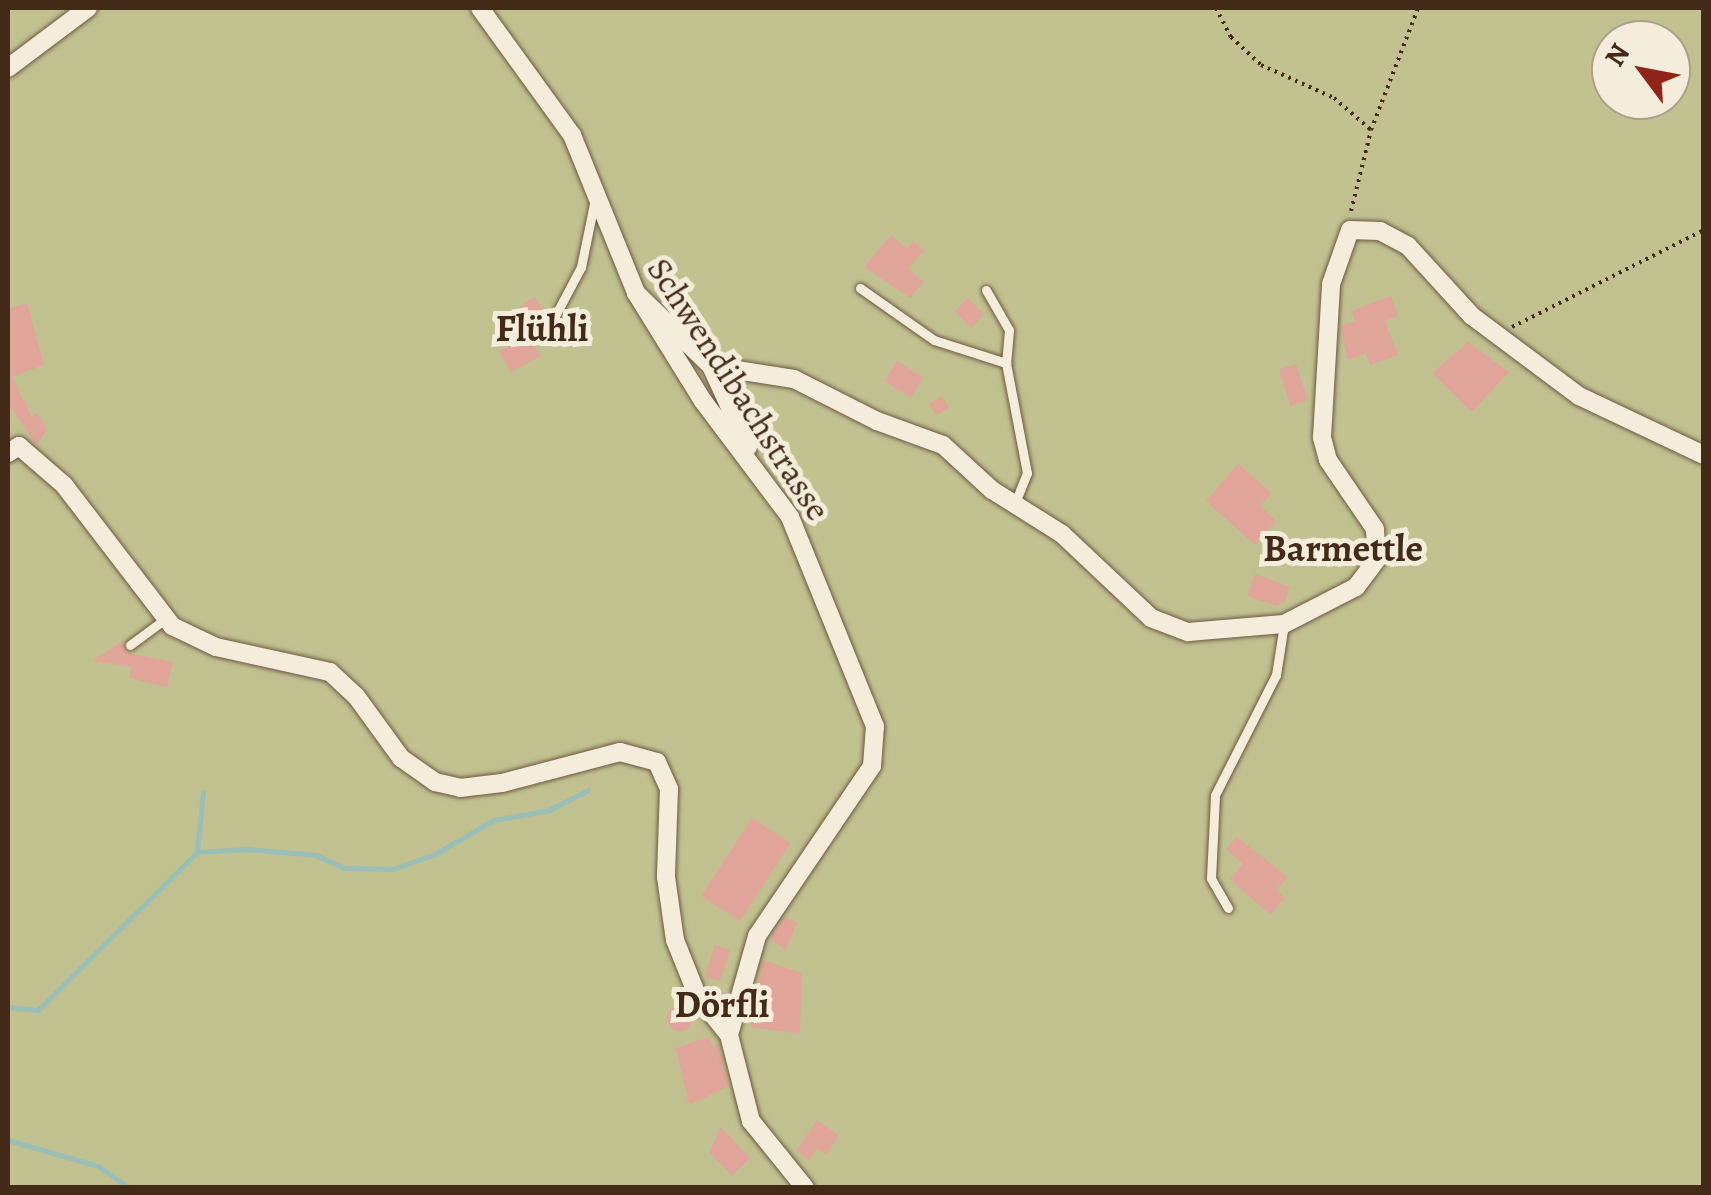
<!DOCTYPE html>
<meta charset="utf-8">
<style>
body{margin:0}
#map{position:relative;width:1711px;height:1195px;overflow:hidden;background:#f0e4c7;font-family:Alegreya,serif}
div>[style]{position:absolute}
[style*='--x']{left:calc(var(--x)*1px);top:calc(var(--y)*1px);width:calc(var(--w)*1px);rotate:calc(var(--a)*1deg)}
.green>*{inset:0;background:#c1c290}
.stream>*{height:5px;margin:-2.5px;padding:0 2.5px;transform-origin:2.5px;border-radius:2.5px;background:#9abeb8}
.building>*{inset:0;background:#e1a699;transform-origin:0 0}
.round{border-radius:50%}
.path>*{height:4px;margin-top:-2px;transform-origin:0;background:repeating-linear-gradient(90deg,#432b17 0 2.5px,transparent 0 7.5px)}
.roads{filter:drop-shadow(0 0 2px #6e5943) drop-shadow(0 0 2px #6e5943)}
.service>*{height:9px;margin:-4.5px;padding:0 4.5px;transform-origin:4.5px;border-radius:4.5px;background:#f5eddb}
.minor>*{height:18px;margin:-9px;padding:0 9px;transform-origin:9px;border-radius:9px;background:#f5eddb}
span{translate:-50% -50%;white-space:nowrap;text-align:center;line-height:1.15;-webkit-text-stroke:10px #f5eddb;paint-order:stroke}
.street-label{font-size:35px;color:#432b17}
.neighbourhood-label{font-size:38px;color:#432b17;font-weight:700}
.frame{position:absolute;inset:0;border:10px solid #432b17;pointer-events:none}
.north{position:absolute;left:1591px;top:20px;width:100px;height:100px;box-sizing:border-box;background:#f5eddb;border:2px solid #ae9f8d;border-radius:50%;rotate:302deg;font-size:28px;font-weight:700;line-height:40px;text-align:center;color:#432b17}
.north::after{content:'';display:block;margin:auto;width:35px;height:45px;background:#8f2418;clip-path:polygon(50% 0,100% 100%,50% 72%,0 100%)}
</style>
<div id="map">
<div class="green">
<i style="clip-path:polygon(evenodd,8px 8px,1703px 8px,1703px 1187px,8px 1187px,8px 8px,1611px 40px,1671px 40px,1671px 100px,1611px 100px,1611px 40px)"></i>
</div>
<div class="stream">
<i style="--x:197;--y:852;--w:59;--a:-84.2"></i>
<i style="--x:8;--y:1007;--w:30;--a:6"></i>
<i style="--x:38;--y:1010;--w:224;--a:-44.8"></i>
<i style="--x:197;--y:852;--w:50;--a:-3.4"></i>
<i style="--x:247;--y:849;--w:69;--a:5"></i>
<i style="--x:316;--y:855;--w:31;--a:25"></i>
<i style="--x:344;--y:868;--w:49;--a:1.2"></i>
<i style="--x:393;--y:869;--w:45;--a:-19.7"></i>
<i style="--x:435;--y:854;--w:68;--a:-30"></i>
<i style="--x:494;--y:820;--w:56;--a:-10.3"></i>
<i style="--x:549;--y:810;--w:44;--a:-27.1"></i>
<i style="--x:8;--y:1140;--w:94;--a:16.1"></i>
<i style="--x:98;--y:1166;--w:38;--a:35"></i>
</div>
<div class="building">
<i style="clip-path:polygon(891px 235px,907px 249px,913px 241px,924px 250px,908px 269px,924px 282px,910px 298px,864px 267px)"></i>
<i style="clip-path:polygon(1391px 296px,1398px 316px,1385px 321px,1398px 355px,1370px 365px,1366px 353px,1347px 360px,1341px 326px,1355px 321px,1351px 311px)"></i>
<i style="left:535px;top:297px;width:19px;height:20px;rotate:58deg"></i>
<i style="left:968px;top:298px;width:23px;height:19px;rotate:45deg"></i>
<i style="clip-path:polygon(27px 303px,44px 365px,12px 377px,32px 417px,37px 413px,47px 429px,37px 445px,8px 404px,8px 309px)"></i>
<i style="left:529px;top:335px;width:24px;height:34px;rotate:62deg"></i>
<i style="clip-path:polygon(1468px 342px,1509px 372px,1472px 412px,1432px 373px)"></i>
<i style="left:897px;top:361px;width:31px;height:24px;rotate:32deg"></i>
<i style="left:1296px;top:364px;width:38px;height:18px;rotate:72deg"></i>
<i style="left:942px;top:396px;width:14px;height:15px;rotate:60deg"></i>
<i style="clip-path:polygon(1238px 464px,1272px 493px,1260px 506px,1276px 521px,1255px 545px,1206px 501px)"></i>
<i style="clip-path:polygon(1255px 574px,1290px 587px,1285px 601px,1276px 606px,1247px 596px)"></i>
<i style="clip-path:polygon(123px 641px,128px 653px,173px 662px,167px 687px,129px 678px,132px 667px,92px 661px)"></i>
<i style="left:752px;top:818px;width:46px;height:93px;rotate:33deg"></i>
<i style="clip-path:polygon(1237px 837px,1288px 877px,1276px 890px,1285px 898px,1270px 915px,1230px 879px,1243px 864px,1226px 849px)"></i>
<i style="clip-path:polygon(785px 917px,797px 922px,786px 950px,770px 939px)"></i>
<i style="left:715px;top:945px;width:16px;height:33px;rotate:18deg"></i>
<i style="clip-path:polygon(763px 960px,802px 973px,800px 1034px,750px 1027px)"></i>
<i class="round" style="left:667px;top:1005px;width:26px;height:26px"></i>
<i style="clip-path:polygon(709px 1037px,713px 1046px,718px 1044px,729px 1086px,689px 1105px,676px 1048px)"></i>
<i style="clip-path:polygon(817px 1120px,839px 1135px,826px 1155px,817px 1148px,809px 1160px,796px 1151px)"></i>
<i style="clip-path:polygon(721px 1127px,750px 1158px,732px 1176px,709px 1152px)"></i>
</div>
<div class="path">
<i style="--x:1216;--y:8;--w:33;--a:63"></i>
<i style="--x:1231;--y:37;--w:41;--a:43"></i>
<i style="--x:1261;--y:65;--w:80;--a:24.3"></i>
<i style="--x:1334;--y:98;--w:49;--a:40.9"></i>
<i style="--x:1351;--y:211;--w:83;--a:-76.1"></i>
<i style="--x:1371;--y:130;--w:131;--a:-68.9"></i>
<i style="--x:1512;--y:327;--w:215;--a:-26.8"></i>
</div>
<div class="roads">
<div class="service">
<i style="--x:860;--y:288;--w:90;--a:35.1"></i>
<i style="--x:934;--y:340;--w:76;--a:17.7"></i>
<i style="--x:1006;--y:363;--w:112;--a:79.2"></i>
<i style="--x:1027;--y:473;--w:35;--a:112"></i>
<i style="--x:986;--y:290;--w:46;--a:60.1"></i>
<i style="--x:1009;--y:330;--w:33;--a:95"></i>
<i style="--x:547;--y:331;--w:72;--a:-62"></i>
<i style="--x:581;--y:267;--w:69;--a:-78.4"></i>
<i style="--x:130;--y:645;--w:44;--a:-36.6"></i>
<i style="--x:1228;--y:908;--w:34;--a:-120"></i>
<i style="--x:1211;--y:878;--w:83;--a:-87.2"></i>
<i style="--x:1215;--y:795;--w:135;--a:-63.1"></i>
<i style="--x:1276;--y:675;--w:52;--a:-81.1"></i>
</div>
<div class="minor">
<i style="--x:480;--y:8;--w:157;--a:54.1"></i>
<i style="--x:572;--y:135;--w:170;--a:67.9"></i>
<i style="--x:636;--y:293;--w:127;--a:58.2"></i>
<i style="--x:703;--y:401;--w:145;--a:53.1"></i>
<i style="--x:790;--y:517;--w:226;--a:67.9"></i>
<i style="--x:875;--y:726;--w:40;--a:94.3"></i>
<i style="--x:872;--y:766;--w:205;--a:124.1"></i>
<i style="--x:757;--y:936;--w:103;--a:105.8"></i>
<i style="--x:729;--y:1035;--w:89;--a:75.7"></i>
<i style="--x:751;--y:1121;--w:86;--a:51.1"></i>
<i style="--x:8;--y:68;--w:100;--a:-36.9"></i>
<i style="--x:636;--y:293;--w:105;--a:44.2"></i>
<i style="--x:711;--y:366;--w:84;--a:8.9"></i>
<i style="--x:794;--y:379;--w:93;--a:26.8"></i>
<i style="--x:877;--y:421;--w:70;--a:20"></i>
<i style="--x:943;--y:445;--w:67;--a:42.6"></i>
<i style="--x:992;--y:490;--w:83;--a:32.2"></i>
<i style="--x:1062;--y:534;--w:122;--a:43.3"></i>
<i style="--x:1151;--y:618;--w:40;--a:21"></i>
<i style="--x:1188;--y:632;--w:96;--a:-4.8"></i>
<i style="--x:1284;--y:624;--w:81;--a:-27.2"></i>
<i style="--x:1356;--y:587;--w:35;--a:-53"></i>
<i style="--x:1377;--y:559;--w:30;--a:-94"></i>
<i style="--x:1375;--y:529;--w:83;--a:-124.3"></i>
<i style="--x:1328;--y:460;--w:24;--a:-105"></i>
<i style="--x:1322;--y:437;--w:153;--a:-86.6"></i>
<i style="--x:1331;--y:284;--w:57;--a:-70.6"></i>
<i style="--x:1350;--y:230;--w:30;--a:2"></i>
<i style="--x:1380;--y:231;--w:32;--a:28"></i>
<i style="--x:1408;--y:246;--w:95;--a:47.6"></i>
<i style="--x:1472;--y:316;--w:134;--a:36.8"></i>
<i style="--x:1579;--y:396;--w:138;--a:25.3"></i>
<i style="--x:711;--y:366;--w:89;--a:65.4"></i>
<i style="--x:8;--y:453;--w:13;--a:-32"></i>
<i style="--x:19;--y:446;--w:60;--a:40.9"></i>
<i style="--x:64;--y:485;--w:178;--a:52.5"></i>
<i style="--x:172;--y:626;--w:49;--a:25.5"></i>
<i style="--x:216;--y:647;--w:117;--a:12.4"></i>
<i style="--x:330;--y:672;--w:35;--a:43"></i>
<i style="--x:356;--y:696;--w:77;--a:54"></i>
<i style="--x:401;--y:758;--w:42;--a:35.2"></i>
<i style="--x:435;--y:782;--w:26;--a:13"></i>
<i style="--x:460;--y:788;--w:42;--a:-6.8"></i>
<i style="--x:502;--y:783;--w:122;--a:-14.7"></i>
<i style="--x:620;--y:752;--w:38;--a:15"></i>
<i style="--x:657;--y:762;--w:30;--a:66"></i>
<i style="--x:669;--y:789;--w:88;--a:92"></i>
<i style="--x:666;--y:877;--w:64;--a:81.9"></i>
<i style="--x:675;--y:940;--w:59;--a:68.2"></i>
<i style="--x:697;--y:995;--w:51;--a:51.3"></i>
</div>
</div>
<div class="street-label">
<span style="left:739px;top:389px;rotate:57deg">Schwendibachstrasse</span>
</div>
<div class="neighbourhood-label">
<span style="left:542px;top:329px">Flühli</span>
<span style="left:1343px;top:549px">Barmettle</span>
<span style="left:722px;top:1005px">Dörfli</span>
</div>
<div class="frame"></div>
<div class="north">N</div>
</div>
